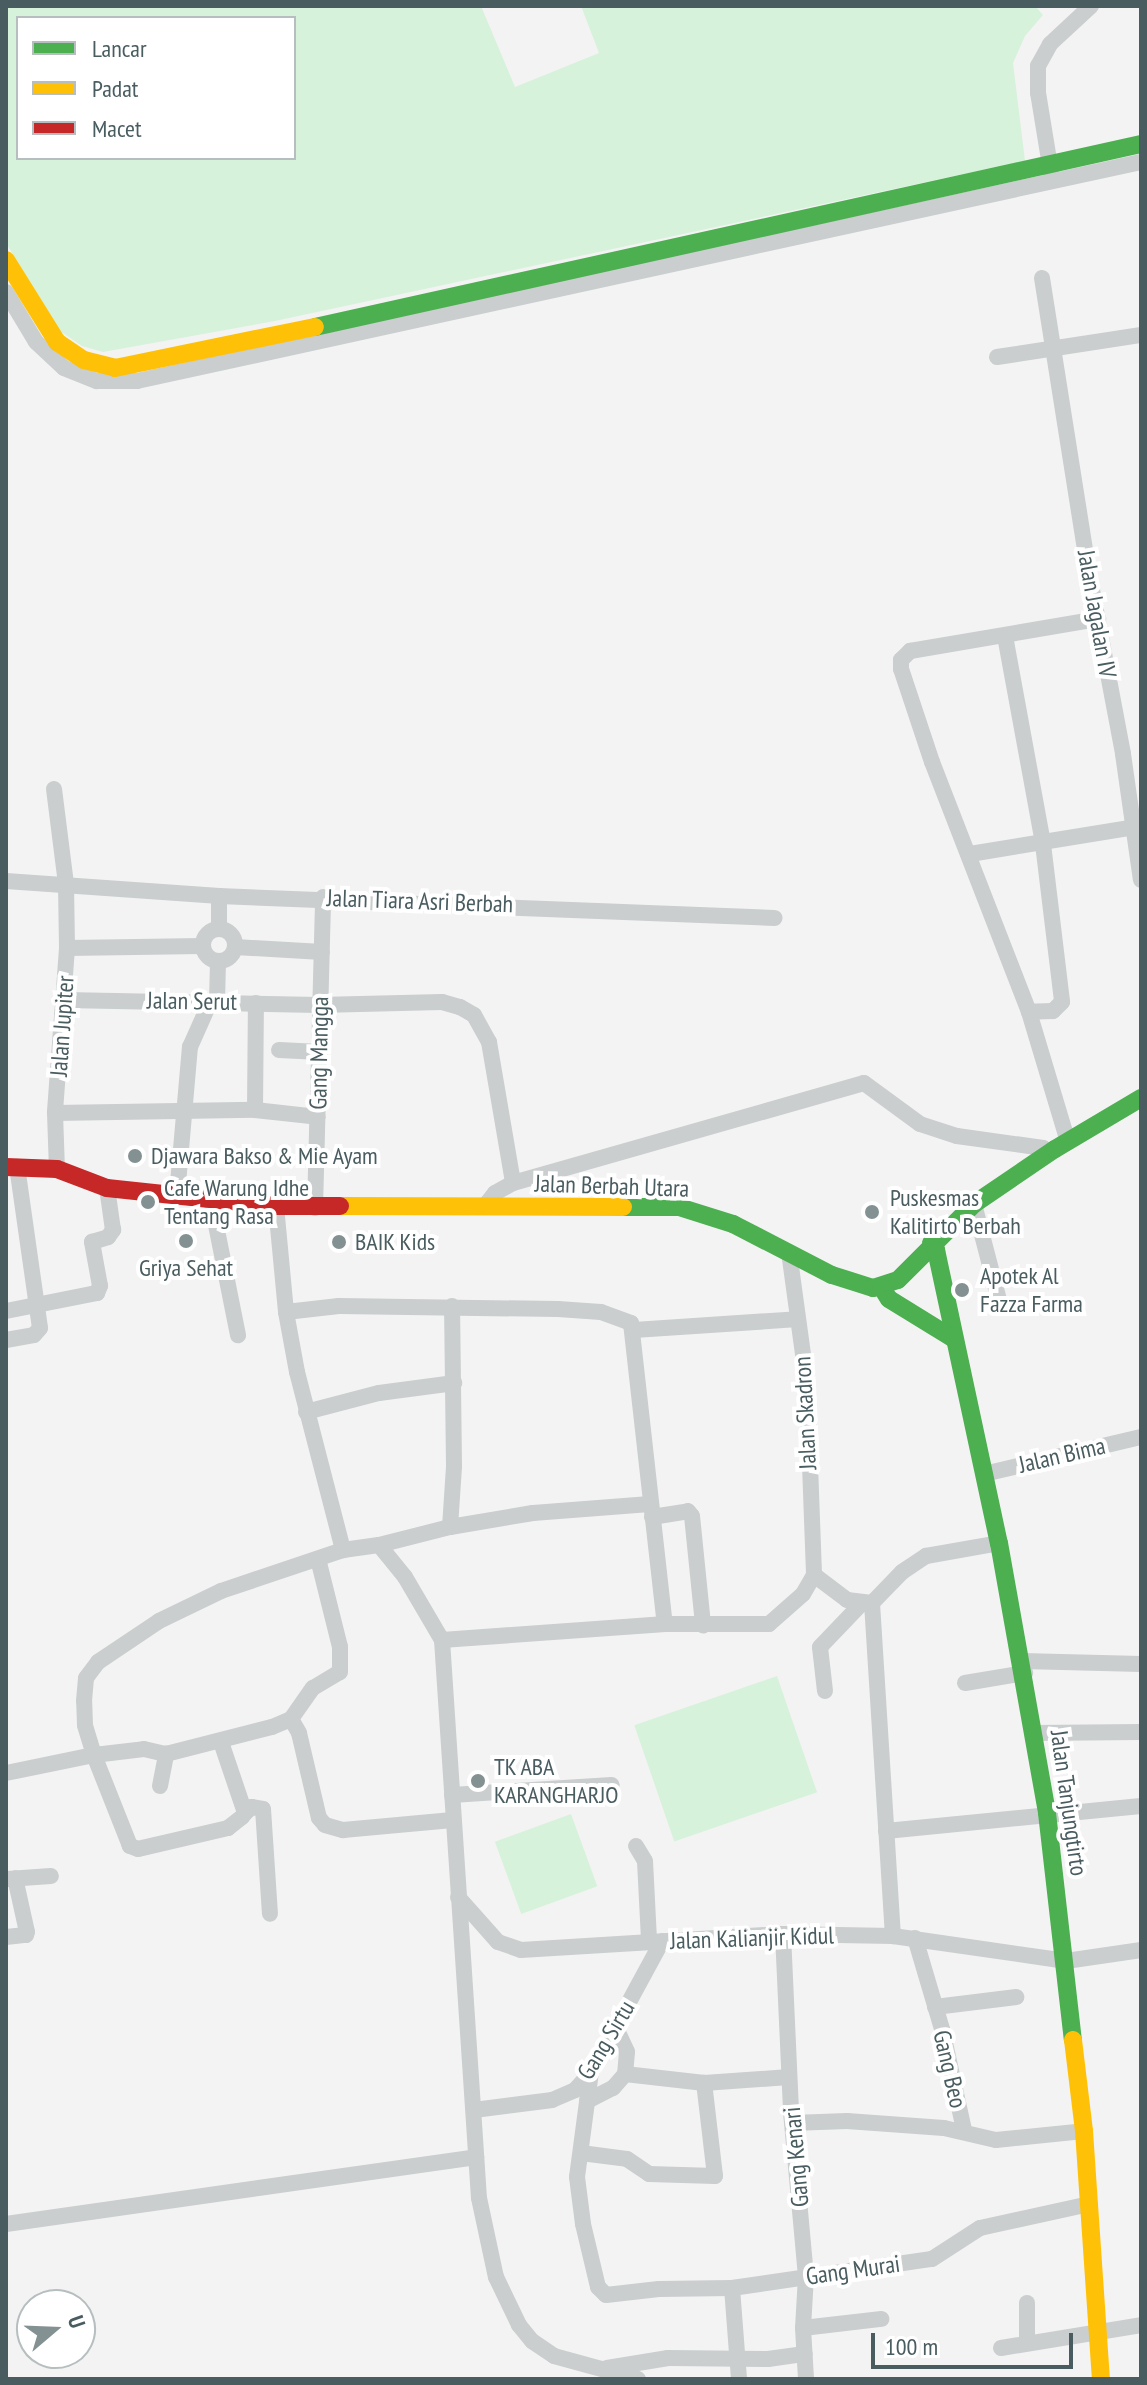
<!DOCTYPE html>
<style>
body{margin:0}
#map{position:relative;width:1147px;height:2385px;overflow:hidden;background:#f3f3f3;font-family:"PT Sans Narrow",sans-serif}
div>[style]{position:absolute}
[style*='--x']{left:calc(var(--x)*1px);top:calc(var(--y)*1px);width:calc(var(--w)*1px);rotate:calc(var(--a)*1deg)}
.green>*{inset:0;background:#d7f2da;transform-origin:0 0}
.street>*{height:16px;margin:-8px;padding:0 8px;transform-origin:8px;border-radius:8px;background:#cacecf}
.street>.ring{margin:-8px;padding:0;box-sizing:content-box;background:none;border:16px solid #cacecf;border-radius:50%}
.fast>*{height:18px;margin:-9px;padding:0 9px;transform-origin:9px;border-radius:9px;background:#4caf50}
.slow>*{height:18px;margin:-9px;padding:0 9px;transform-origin:9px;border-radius:9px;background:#ffc107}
.jam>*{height:18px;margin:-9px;padding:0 9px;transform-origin:9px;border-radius:9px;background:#c62828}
.dots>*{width:22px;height:22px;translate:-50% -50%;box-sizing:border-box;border:4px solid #fff;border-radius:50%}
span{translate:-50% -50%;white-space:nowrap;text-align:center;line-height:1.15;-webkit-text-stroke:8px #fff;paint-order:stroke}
.street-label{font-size:24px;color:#495c60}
.poi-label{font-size:24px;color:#495c60}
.left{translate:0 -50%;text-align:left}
.frame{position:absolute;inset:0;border:8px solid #495c60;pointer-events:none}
.legend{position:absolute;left:16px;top:16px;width:280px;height:144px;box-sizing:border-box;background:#fff;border:2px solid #b6bebf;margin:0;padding:10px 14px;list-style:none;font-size:24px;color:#495c60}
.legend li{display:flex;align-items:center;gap:16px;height:40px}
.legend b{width:40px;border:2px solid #b6bebf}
.north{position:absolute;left:16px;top:2289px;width:80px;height:80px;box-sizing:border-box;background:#fff;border:2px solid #b6bebf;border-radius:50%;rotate:71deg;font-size:22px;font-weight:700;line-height:32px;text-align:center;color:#495c60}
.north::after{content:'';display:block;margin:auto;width:28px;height:36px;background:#849193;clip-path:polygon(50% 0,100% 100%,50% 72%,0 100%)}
.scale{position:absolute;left:871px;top:2333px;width:202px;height:36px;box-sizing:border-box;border:4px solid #495c60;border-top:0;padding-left:10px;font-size:24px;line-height:28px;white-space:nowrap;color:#495c60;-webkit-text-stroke:6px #fff;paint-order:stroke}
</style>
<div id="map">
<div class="green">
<i style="clip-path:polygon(evenodd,6px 6px,481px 6px,515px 87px,599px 53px,581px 6px,1035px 6px,1043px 15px,1025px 36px,1013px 63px,1025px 161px,275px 321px,103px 352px,82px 346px,60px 331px,6px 243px,6px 6px,18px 18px,294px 18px,294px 158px,18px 158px,18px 18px)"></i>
<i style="left:777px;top:1676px;width:123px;height:151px;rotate:71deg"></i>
<i style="left:571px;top:1814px;width:77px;height:81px;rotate:70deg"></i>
</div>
<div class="street">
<i style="--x:1051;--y:172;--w:80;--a:-99.3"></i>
<i style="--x:1038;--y:93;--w:27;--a:-90"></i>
<i style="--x:1038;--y:66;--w:25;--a:-61"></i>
<i style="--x:1050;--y:44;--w:56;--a:-42.8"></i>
<i style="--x:1042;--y:278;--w:289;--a:81"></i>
<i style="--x:1087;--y:563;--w:194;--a:79.3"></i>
<i style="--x:1123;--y:754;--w:127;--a:81.9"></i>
<i style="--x:6;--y:292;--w:58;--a:59"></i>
<i style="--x:36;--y:342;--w:38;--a:43"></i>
<i style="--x:64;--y:368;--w:35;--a:22"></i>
<i style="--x:97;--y:381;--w:40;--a:0"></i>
<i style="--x:137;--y:381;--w:1028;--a:-12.31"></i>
<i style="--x:997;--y:357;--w:146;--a:-8.7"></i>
<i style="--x:1005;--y:636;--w:211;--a:79.6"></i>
<i style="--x:1043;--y:844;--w:159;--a:83.1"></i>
<i style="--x:1062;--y:1002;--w:13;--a:135"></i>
<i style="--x:1053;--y:1011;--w:24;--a:178"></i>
<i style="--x:54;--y:789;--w:96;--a:82.8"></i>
<i style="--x:66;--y:884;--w:64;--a:89.1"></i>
<i style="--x:67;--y:948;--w:165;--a:94.2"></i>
<i style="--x:55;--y:1113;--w:56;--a:88"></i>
<i style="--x:970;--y:854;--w:173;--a:-9.3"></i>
<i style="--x:6;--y:881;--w:214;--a:4"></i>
<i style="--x:219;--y:896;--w:556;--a:2.27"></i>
<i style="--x:219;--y:929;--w:33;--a:-90"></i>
<i class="ring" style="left:203px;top:929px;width:16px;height:16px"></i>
<i style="--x:235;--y:947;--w:87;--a:3.3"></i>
<i style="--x:67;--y:948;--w:136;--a:-0.8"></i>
<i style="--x:64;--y:1000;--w:255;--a:1.1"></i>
<i style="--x:319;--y:1005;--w:123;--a:-1.4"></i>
<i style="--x:442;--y:1002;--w:19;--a:16"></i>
<i style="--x:460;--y:1007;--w:16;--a:30"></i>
<i style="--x:474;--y:1015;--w:31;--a:61"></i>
<i style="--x:489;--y:1042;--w:143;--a:80.3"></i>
<i style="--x:217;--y:1002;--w:41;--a:-88.6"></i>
<i style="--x:279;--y:1050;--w:41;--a:2.8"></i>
<i style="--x:255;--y:1110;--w:107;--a:-89.5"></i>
<i style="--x:55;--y:1113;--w:200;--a:-0.9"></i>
<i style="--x:255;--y:1110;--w:63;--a:6.3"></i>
<i style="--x:1068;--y:1142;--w:136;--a:-106.7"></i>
<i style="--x:1029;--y:1012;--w:268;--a:-111.2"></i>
<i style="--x:932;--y:762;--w:98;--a:-108.4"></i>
<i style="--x:901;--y:669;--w:9;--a:-90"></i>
<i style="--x:901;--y:660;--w:13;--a:-45"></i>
<i style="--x:910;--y:651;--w:191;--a:-9.7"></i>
<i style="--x:177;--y:1195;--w:149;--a:-85"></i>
<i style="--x:190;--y:1047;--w:49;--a:-66"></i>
<i style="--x:211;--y:1200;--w:138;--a:78.7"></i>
<i style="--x:974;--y:1204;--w:99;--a:75.4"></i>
<i style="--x:276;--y:1206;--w:106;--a:84.6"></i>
<i style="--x:286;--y:1312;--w:61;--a:79.6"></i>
<i style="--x:297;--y:1372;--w:184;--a:75.5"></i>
<i style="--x:484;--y:1207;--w:18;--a:-52"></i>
<i style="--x:495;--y:1193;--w:21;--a:-29"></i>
<i style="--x:513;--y:1183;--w:365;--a:-15.9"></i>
<i style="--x:864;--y:1083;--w:69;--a:36.2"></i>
<i style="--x:920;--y:1124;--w:39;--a:18"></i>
<i style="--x:957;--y:1136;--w:87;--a:7.9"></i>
<i style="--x:1043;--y:1148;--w:8;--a:40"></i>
<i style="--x:315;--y:1208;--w:311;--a:-88.5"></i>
<i style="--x:789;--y:1252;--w:132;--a:82.2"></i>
<i style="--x:807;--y:1383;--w:192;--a:87.9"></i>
<i style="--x:6;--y:1311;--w:93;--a:-11.2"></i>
<i style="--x:97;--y:1293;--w:8;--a:-67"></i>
<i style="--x:100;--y:1286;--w:45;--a:-100.3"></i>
<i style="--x:92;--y:1242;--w:17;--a:-17"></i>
<i style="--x:108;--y:1237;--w:9;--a:-54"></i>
<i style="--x:113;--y:1230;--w:42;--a:-98.1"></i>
<i style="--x:286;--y:1312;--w:53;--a:-6.5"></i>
<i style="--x:339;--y:1306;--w:219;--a:0.8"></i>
<i style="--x:558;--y:1309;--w:43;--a:4"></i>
<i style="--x:601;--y:1312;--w:32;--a:20"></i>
<i style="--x:631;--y:1323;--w:303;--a:83.6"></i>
<i style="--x:634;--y:1330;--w:164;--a:-3.8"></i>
<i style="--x:6;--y:1340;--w:28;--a:-10"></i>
<i style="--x:34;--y:1335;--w:9;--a:-49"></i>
<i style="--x:40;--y:1328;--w:163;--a:-98.1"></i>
<i style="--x:306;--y:1412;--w:75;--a:-14.6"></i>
<i style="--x:379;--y:1393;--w:76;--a:-7.6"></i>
<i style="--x:984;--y:1474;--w:161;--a:-13.3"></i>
<i style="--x:652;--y:1517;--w:36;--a:-9"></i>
<i style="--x:688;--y:1511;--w:6;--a:51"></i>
<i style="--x:692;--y:1516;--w:110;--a:84.2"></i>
<i style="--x:450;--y:1527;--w:61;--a:-86.2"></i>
<i style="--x:454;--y:1466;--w:160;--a:-90.7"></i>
<i style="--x:379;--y:1545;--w:41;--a:50.9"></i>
<i style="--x:405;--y:1577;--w:73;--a:59.6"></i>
<i style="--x:442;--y:1640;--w:559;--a:86.21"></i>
<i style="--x:479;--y:2198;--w:81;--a:77.9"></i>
<i style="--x:496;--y:2277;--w:53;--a:64.4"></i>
<i style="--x:519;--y:2325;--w:21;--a:51"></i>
<i style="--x:532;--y:2341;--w:27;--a:34"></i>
<i style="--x:554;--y:2356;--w:87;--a:15.3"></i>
<i style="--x:872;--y:1603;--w:334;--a:86.4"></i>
<i style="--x:442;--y:1640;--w:224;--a:-4.1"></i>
<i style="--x:665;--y:1624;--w:104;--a:0"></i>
<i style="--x:769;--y:1624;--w:45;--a:-41.4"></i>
<i style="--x:803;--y:1594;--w:22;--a:-60"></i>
<i style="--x:814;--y:1575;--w:41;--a:37.1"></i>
<i style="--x:847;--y:1600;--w:25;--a:7"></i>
<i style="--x:872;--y:1603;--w:43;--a:-45.9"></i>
<i style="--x:902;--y:1572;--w:29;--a:-34"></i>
<i style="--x:926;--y:1556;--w:74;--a:-10.1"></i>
<i style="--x:1022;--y:1661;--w:119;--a:1.4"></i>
<i style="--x:965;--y:1683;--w:61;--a:-9.5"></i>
<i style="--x:825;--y:1691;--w:44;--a:-96.5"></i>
<i style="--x:820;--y:1647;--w:62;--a:-46.3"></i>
<i style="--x:291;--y:1719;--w:16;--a:60"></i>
<i style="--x:299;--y:1733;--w:87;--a:76.8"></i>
<i style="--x:319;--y:1818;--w:9;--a:49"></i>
<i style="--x:325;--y:1825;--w:19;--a:16"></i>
<i style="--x:343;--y:1830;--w:110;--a:-5.2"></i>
<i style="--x:1034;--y:1733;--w:107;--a:-0.5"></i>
<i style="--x:221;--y:1742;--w:75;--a:71.3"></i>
<i style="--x:245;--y:1813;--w:5;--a:127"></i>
<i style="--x:242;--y:1817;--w:18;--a:142"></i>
<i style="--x:228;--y:1828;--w:92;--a:166.9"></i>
<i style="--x:138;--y:1849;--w:9;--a:-159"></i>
<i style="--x:130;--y:1846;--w:98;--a:-111.6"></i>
<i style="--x:94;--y:1755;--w:50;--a:-6.8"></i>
<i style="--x:144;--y:1749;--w:23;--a:13"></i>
<i style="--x:166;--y:1754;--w:109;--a:-14.3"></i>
<i style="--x:272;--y:1727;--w:21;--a:-23"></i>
<i style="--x:291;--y:1719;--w:38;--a:-55"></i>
<i style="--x:313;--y:1688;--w:31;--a:-31"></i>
<i style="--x:340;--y:1672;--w:25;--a:-90"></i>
<i style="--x:340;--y:1647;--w:91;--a:-104"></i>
<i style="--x:6;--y:1773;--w:90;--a:-11.6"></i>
<i style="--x:94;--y:1755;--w:31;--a:-107"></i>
<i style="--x:85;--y:1725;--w:24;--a:-92"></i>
<i style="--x:84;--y:1701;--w:23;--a:-85"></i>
<i style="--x:86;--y:1678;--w:20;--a:-53"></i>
<i style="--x:98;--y:1662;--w:73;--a:-33.9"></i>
<i style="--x:159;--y:1621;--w:69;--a:-25.8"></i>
<i style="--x:221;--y:1591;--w:129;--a:-18.6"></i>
<i style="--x:343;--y:1550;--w:36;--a:-8"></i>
<i style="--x:379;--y:1545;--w:73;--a:-14.2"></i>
<i style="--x:450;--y:1527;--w:84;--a:-9.6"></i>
<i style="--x:533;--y:1513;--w:117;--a:-4.4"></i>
<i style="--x:160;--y:1786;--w:33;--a:-79"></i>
<i style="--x:452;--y:1795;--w:160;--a:-3.6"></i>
<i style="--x:245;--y:1813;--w:9;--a:-41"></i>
<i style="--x:252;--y:1807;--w:11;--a:10"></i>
<i style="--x:263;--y:1809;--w:105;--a:86.2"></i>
<i style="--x:886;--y:1831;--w:256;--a:-5.6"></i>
<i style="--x:636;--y:1846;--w:17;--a:59"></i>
<i style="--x:645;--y:1861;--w:80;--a:87.1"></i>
<i style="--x:8;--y:1879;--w:43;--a:-4"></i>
<i style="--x:458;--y:1897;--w:60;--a:48.4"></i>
<i style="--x:498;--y:1942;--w:24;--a:19"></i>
<i style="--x:521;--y:1950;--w:262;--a:-3.5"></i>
<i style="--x:783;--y:1934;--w:110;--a:1"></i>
<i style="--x:893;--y:1936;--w:175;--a:8.2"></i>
<i style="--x:1066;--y:1961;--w:76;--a:-8.3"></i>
<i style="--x:783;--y:1934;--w:178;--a:87.4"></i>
<i style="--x:791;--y:2112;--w:165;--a:84.8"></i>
<i style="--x:806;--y:2276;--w:52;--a:93.3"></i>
<i style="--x:803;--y:2328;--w:51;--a:86.6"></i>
<i style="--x:6;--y:1937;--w:20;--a:-6"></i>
<i style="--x:26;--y:1935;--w:3;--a:-72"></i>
<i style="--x:27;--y:1932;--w:55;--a:-102.5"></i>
<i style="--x:915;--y:1938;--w:95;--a:73.5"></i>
<i style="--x:942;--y:2029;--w:103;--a:77.7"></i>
<i style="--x:935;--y:2007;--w:82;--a:-7"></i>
<i style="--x:616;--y:2028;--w:26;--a:65"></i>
<i style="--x:627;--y:2052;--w:22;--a:95"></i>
<i style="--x:625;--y:2074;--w:80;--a:6.5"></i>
<i style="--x:704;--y:2083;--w:85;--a:-4"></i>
<i style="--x:591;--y:2072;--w:106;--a:97.6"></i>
<i style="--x:577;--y:2177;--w:47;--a:82.7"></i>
<i style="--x:583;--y:2224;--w:65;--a:76.6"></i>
<i style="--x:598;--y:2287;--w:11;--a:45"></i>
<i style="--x:606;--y:2295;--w:53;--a:-6.5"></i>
<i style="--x:659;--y:2289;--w:73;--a:-0.8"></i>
<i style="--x:732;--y:2288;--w:202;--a:-8.3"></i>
<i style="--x:932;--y:2259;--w:57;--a:-32.9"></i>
<i style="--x:980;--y:2228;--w:112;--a:-12.4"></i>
<i style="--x:587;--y:2101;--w:29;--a:-27"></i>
<i style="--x:613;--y:2088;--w:18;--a:-49"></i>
<i style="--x:474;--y:2110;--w:79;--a:-7.3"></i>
<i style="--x:552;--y:2100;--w:25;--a:-23"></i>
<i style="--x:575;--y:2090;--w:24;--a:-48"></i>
<i style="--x:591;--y:2072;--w:149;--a:-61.5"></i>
<i style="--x:792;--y:2123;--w:55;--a:-2.1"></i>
<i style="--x:847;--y:2121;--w:97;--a:4.1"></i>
<i style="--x:944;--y:2128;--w:53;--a:13"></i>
<i style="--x:996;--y:2140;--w:88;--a:-5.8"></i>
<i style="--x:581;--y:2153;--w:46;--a:7.4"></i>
<i style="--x:627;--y:2159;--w:27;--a:34"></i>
<i style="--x:649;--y:2174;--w:66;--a:1.7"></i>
<i style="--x:715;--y:2176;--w:94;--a:-96.7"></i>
<i style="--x:6;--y:2224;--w:475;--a:-8.1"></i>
<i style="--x:732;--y:2288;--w:91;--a:85.6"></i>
<i style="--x:803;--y:2328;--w:79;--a:-6.6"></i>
<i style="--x:1027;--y:2343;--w:40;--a:-90"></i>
<i style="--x:1001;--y:2348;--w:142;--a:-9.3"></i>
<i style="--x:607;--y:2368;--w:62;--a:-9.3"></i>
<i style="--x:668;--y:2358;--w:100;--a:0.6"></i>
<i style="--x:768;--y:2359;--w:37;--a:-8"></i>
</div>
<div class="fast">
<i style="--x:315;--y:327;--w:846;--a:-12.49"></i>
<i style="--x:623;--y:1207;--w:56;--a:0"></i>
<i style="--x:679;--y:1207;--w:57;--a:17.5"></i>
<i style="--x:733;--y:1224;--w:111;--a:27.3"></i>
<i style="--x:832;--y:1275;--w:43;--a:17.6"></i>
<i style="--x:873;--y:1288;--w:26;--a:-18"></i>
<i style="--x:898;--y:1280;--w:107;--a:-45"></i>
<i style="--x:974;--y:1204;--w:98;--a:-34.2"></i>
<i style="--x:1055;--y:1149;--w:100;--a:-30.7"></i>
<i style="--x:931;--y:1243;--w:9;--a:54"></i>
<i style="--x:936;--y:1250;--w:300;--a:77.9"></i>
<i style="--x:999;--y:1543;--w:274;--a:79.9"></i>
<i style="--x:1047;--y:1813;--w:228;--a:83.5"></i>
<i style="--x:882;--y:1288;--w:13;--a:58"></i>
<i style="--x:889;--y:1299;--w:76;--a:31.6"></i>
</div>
<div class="slow">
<i style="--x:6;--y:260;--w:97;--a:58.1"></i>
<i style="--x:57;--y:342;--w:32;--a:34"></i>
<i style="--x:84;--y:360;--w:32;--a:14"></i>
<i style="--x:115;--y:368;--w:204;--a:-11.6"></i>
<i style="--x:340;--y:1206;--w:283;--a:0.2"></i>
<i style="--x:1073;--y:2040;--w:92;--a:83.1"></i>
<i style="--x:1084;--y:2131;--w:249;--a:86.1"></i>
</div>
<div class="jam">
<i style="--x:6;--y:1167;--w:51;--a:2.2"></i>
<i style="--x:57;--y:1169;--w:53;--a:20.8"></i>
<i style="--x:107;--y:1188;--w:170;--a:6.1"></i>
<i style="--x:276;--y:1206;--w:64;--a:0"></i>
</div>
<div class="dots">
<i style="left:135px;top:1156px;background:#849193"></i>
<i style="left:148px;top:1202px;background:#849193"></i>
<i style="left:872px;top:1212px;background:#849193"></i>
<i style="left:186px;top:1241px;background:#849193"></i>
<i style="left:339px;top:1242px;background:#849193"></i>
<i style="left:962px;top:1290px;background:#849193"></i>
<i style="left:478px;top:1781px;background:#849193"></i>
</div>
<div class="street-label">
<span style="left:1097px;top:614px;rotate:80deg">Jalan Jagalan IV</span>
<span style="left:420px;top:901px;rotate:2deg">Jalan Tiara Asri Berbah</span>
<span style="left:192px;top:1001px;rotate:1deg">Jalan Serut</span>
<span style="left:62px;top:1026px;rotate:-86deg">Jalan Jupiter</span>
<span style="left:319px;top:1053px;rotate:-89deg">Gang Mangga</span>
<span style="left:612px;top:1186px;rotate:2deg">Jalan Berbah Utara</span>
<span style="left:805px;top:1413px;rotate:-93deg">Jalan Skadron</span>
<span style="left:1062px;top:1455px;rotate:-13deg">Jalan Bima</span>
<span style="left:1069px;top:1803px;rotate:82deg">Jalan Tanjungtirto</span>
<span style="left:752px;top:1938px;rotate:-2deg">Jalan Kalianjir Kidul</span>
<span style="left:606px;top:2040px;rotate:-59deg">Gang Sirtu</span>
<span style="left:950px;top:2069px;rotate:77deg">Gang Beo</span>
<span style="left:796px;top:2157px;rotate:-95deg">Gang Kenari</span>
<span style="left:853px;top:2270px;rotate:-8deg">Gang Murai</span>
</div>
<div class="poi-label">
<span class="left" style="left:151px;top:1156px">Djawara Bakso &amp; Mie Ayam</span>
<span class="left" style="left:164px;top:1202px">Cafe Warung Idhe<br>Tentang Rasa</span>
<span class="left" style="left:890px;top:1212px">Puskesmas<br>Kalitirto Berbah</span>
<span class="left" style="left:355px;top:1242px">BAIK Kids</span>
<span style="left:186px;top:1268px">Griya Sehat</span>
<span class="left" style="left:980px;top:1290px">Apotek Al<br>Fazza Farma</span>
<span class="left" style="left:494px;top:1781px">TK ABA<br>KARANGHARJO</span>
</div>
<div class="frame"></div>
<ul class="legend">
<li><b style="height:10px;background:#4caf50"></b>Lancar</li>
<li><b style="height:10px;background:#ffc107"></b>Padat</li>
<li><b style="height:10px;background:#c62828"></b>Macet</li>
</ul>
<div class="north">U</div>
<div class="scale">100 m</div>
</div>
